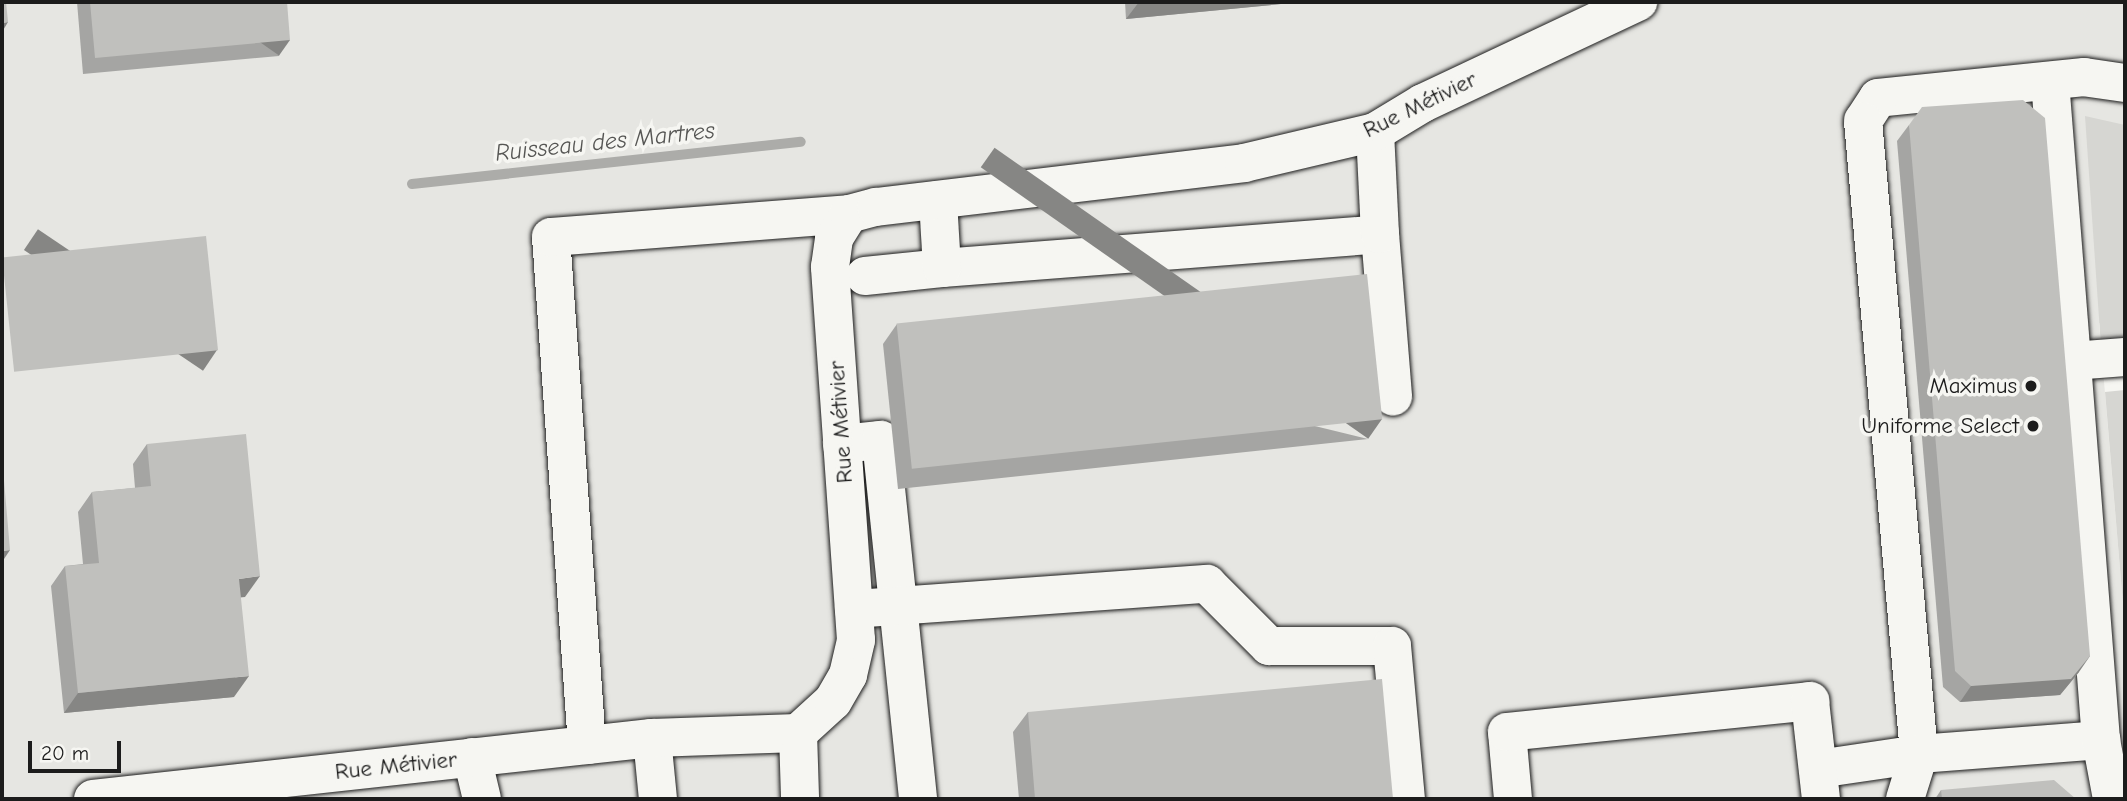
<!DOCTYPE html>
<meta charset="utf-8">
<style>
body{margin:0}
#map{position:relative;width:2127px;height:801px;overflow:hidden;background:#f6f6f2;font-family:"Comic Neue",sans-serif}
div>[style]{position:absolute}
[style*='--x']{left:calc(var(--x)*1px);top:calc(var(--y)*1px);width:calc(var(--w)*1px);rotate:calc(var(--a)*1deg)}
.built>*{inset:0;background:#e6e6e2}
.green>*{inset:0;background:#d6d6d2}
.stream>*{height:10px;margin:-5px;padding:0 5px;transform-origin:5px;border-radius:5px;background:#acaca9}
.roads{filter:drop-shadow(0 0 2px #1c1c1c) drop-shadow(0 0 2px #1c1c1c)}
.minor>*{height:38px;margin:-19px;padding:0 19px;transform-origin:19px;border-radius:19px;background:#f6f6f2}
.wall>*{inset:0;background:#a5a5a3}
.shaded-wall>*{inset:0;background:#868684;transform-origin:0 0}
.building>*{inset:0;background:#c0c0bd;transform-origin:0 0}
.dots>*{width:19px;height:19px;translate:-50% -50%;box-sizing:border-box;border:4px solid #f6f6f2;border-radius:50%}
span{translate:-50% -50%;white-space:nowrap;text-align:center;line-height:1.15;-webkit-text-stroke:7px #f6f6f2;paint-order:stroke}
.street-label{font-size:23px;color:#1c1c1c}
.poi-label{font-size:23px;color:#1c1c1c}
.right{translate:-100% -50%;text-align:right}
.water-label{font-size:24px;color:#565654;font-style:italic}
.frame{position:absolute;inset:0;border:4px solid #1c1c1c;pointer-events:none}
.scale{position:absolute;left:28px;top:741px;width:93px;height:32px;box-sizing:border-box;border:4px solid #1c1c1c;border-top:0;padding-left:9px;font-size:21px;line-height:24px;white-space:nowrap;color:#1c1c1c;-webkit-text-stroke:5px #f6f6f2;paint-order:stroke}
</style>
<div id="map">
<div class="built">
<i style="clip-path:polygon(2px 2px,2125px 2px,2125px 320px,2099px 323px,2125px 628px,2125px 799px,2px 799px)"></i>
</div>
<div class="green">
<i style="clip-path:polygon(2085px 116px,2125px 125px,2125px 345px,2101px 347px)"></i>
<i style="clip-path:polygon(2125px 390px,2125px 628px,2105px 392px)"></i>
</div>
<div class="stream">
<i style="--x:412;--y:184;--w:391;--a:-6.2"></i>
</div>
<div class="roads">
<div class="minor">
<i style="--x:2050;--y:81;--w:281;--a:85.5"></i>
<i style="--x:2125;--y:83;--w:41;--a:-171.7"></i>
<i style="--x:2084;--y:77;--w:207;--a:174.2"></i>
<i style="--x:1878;--y:98;--w:27;--a:123"></i>
<i style="--x:1863;--y:121;--w:635;--a:84.94"></i>
<i style="--x:1919;--y:754;--w:183;--a:-4.4"></i>
<i style="--x:2101;--y:740;--w:380;--a:-94.4"></i>
<i style="--x:2072;--y:361;--w:53;--a:-4.3"></i>
<i style="--x:1380;--y:234;--w:163;--a:85.4"></i>
<i style="--x:942;--y:268;--w:439;--a:-4.4"></i>
<i style="--x:1380;--y:234;--w:102;--a:-92.8"></i>
<i style="--x:865;--y:276;--w:77;--a:-5.9"></i>
<i style="--x:942;--y:268;--w:68;--a:-93.4"></i>
<i style="--x:842;--y:444;--w:39;--a:-6"></i>
<i style="--x:881;--y:440;--w:361;--a:84.1"></i>
<i style="--x:854;--y:609;--w:354;--a:-4.1"></i>
<i style="--x:1207;--y:584;--w:88;--a:45"></i>
<i style="--x:1269;--y:646;--w:123;--a:0"></i>
<i style="--x:1392;--y:646;--w:154;--a:84.8"></i>
<i style="--x:798;--y:733;--w:64;--a:88.2"></i>
<i style="--x:652;--y:738;--w:61;--a:84.4"></i>
<i style="--x:2101;--y:740;--w:60;--a:79.4"></i>
<i style="--x:587;--y:745;--w:509;--a:-94.05"></i>
<i style="--x:551;--y:237;--w:299;--a:-4.4"></i>
<i style="--x:472;--y:757;--w:43;--a:76.6"></i>
<i style="--x:1818;--y:769;--w:102;--a:-8.4"></i>
<i style="--x:1919;--y:754;--w:47;--a:107.3"></i>
<i style="--x:93;--y:799;--w:562;--a:-6.23"></i>
<i style="--x:652;--y:738;--w:146;--a:-2"></i>
<i style="--x:798;--y:733;--w:47;--a:-42.4"></i>
<i style="--x:833;--y:701;--w:30;--a:-60"></i>
<i style="--x:848;--y:675;--w:36;--a:-77"></i>
<i style="--x:856;--y:640;--w:374;--a:-94"></i>
<i style="--x:830;--y:267;--w:29;--a:-82"></i>
<i style="--x:834;--y:238;--w:28;--a:-58"></i>
<i style="--x:849;--y:214;--w:28;--a:-15"></i>
<i style="--x:876;--y:207;--w:371;--a:-6.8"></i>
<i style="--x:1244;--y:163;--w:135;--a:-13.3"></i>
<i style="--x:1375;--y:132;--w:56;--a:-31.1"></i>
<i style="--x:1423;--y:103;--w:238;--a:-25.2"></i>
<i style="--x:1513;--y:799;--w:67;--a:-95.1"></i>
<i style="--x:1507;--y:732;--w:305;--a:-5.8"></i>
<i style="--x:1810;--y:701;--w:99;--a:83.6"></i>
</div>
</div>
<div class="wall">
<i style="clip-path:polygon(77px 2px,287px 2px,279px 56px,83px 74px)"></i>
<i style="clip-path:polygon(1125px 2px,1302px 2px,1126px 19px)"></i>
<i style="clip-path:polygon(1909px 125px,2079px 672px,2060px 695px,1960px 702px,1943px 687px,1897px 141px)"></i>
<i style="clip-path:polygon(897px 324px,1368px 439px,898px 489px,883px 344px)"></i>
<i style="clip-path:polygon(147px 444px,245px 597px,241px 597px,234px 697px,64px 713px,51px 586px,65px 566px,83px 564px,78px 512px,92px 492px,135px 488px,133px 464px)"></i>
<i style="clip-path:polygon(1028px 712px,1393px 799px,1019px 799px,1013px 732px)"></i>
<i style="clip-path:polygon(1941px 790px,2076px 799px,1935px 799px)"></i>
</div>
<div class="shaded-wall">
<i style="clip-path:polygon(1139px 2px,1302px 2px,1126px 19px)"></i>
<i style="clip-path:polygon(8px 22px,2px 32px,2px 23px)"></i>
<i style="left:290px;top:40px;width:19px;height:196px;rotate:125deg"></i>
<i style="left:217px;top:350px;width:25px;height:216px;rotate:124deg"></i>
<i style="left:1382px;top:419px;width:24px;height:473px;rotate:125deg"></i>
<i style="clip-path:polygon(10px 550px,2px 562px,2px 551px)"></i>
<i style="clip-path:polygon(260px 576px,245px 597px,225px 599px,239px 579px)"></i>
<i style="clip-path:polygon(2090px 656px,2079px 672px,2060px 695px,1960px 702px,1971px 686px)"></i>
<i style="clip-path:polygon(249px 676px,234px 697px,64px 713px,78px 693px)"></i>
</div>
<div class="building">
<i style="clip-path:polygon(2px 2px,6px 2px,8px 22px,2px 23px)"></i>
<i style="clip-path:polygon(90px 2px,287px 2px,290px 40px,95px 58px)"></i>
<i style="clip-path:polygon(2023px 100px,2045px 118px,2090px 656px,2071px 679px,1971px 686px,1955px 671px,1909px 125px,1922px 107px)"></i>
<i style="left:206px;top:236px;width:115px;height:205px;rotate:84deg"></i>
<i style="left:1367px;top:274px;width:146px;height:473px;rotate:84deg"></i>
<i style="clip-path:polygon(246px 434px,260px 576px,239px 579px,249px 676px,78px 693px,65px 566px,99px 563px,92px 492px,151px 486px,147px 444px)"></i>
<i style="clip-path:polygon(2px 457px,10px 550px,2px 551px)"></i>
<i style="clip-path:polygon(1382px 679px,1393px 799px,1035px 799px,1028px 712px)"></i>
<i style="clip-path:polygon(2054px 780px,2076px 799px,1942px 799px,1941px 790px)"></i>
</div>
<div class="dots">
<i style="left:2031px;top:386px;background:#1c1c1c"></i>
<i style="left:2033px;top:426px;background:#1c1c1c"></i>
</div>
<div class="street-label">
<span style="left:1420px;top:105px;rotate:-26deg">Rue Métivier</span>
<span style="left:841px;top:422px;rotate:-94deg">Rue Métivier</span>
<span style="left:396px;top:766px;rotate:-6deg">Rue Métivier</span>
</div>
<div class="poi-label">
<span class="right" style="left:2017px;top:386px">Maximus</span>
<span class="right" style="left:2019px;top:426px">Uniforme Select</span>
</div>
<div class="water-label">
<span style="left:605px;top:142px;rotate:-6deg">Ruisseau des Martres</span>
</div>
<div class="frame"></div>
<div class="scale">20 m</div>
</div>
